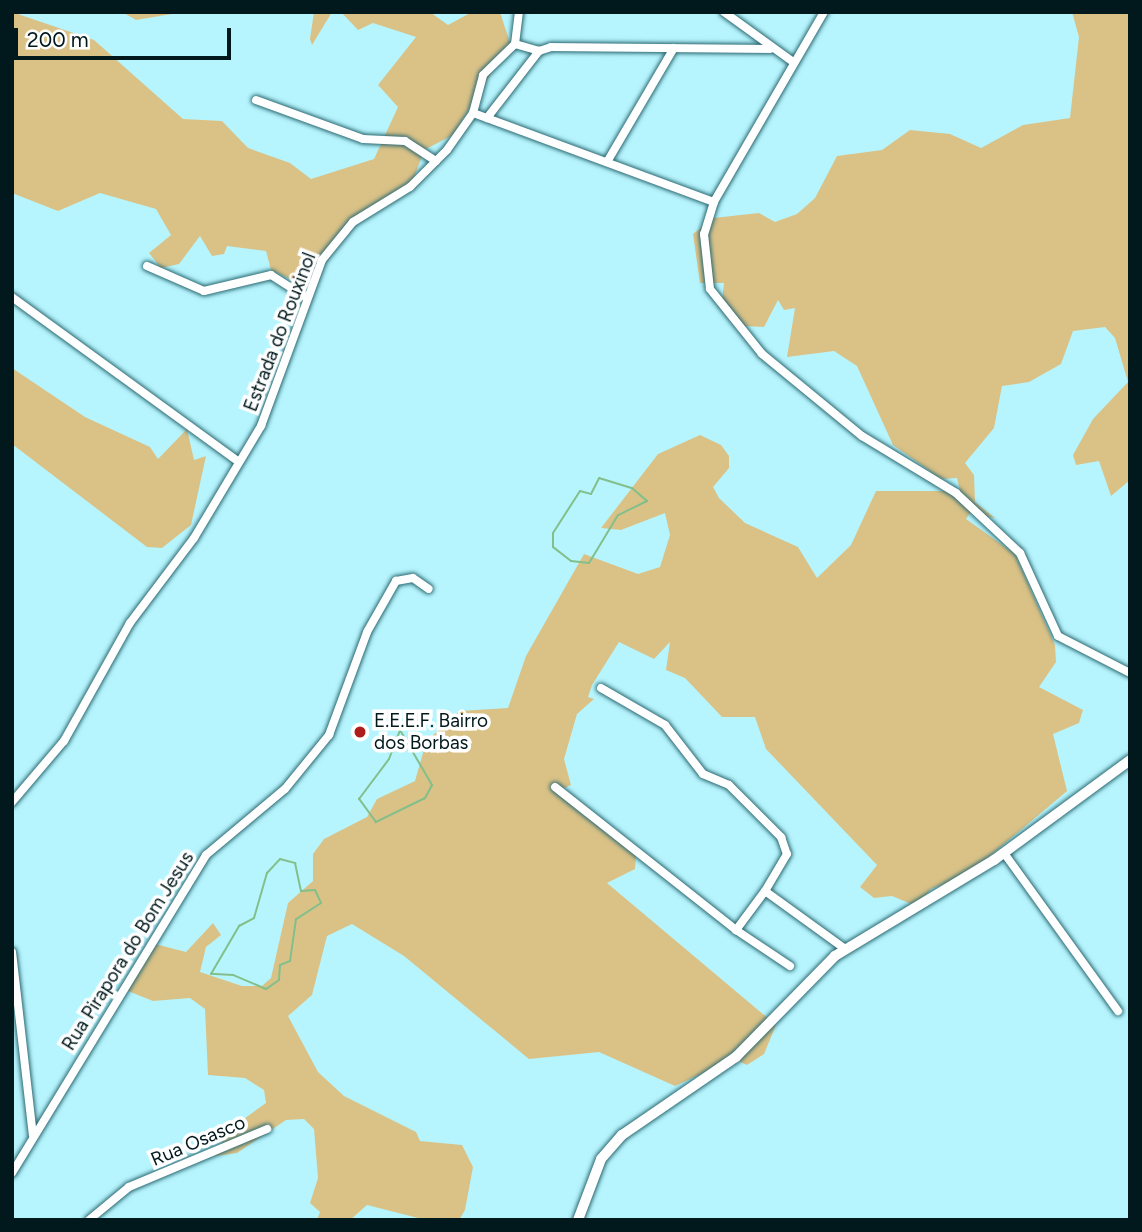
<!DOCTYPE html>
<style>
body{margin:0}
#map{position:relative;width:1142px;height:1232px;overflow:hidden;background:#b6f5fe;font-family:Figtree,sans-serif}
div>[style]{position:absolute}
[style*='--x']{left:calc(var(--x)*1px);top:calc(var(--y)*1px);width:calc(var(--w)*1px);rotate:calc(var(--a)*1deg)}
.green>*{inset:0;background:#dac287}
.stream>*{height:2px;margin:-1px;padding:0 1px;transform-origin:1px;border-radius:1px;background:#82bf8a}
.roads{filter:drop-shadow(0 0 2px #2c6972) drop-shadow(0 0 2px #2c6972)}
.minor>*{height:8px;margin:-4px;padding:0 4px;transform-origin:4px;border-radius:4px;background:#fff}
.tertiary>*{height:10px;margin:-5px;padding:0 5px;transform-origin:5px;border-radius:5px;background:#fff}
.dots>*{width:19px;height:19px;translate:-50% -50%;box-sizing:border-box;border:4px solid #fff;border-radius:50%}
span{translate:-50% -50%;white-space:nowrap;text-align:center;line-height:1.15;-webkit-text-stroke:7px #fff;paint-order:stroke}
.street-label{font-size:19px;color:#01191d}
.poi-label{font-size:19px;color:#01191d}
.left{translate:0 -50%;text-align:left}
.frame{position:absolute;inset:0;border:14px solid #01191d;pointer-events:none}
.scale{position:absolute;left:14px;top:28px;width:217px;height:32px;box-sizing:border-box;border:4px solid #01191d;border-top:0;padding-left:9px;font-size:21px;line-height:24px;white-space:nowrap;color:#01191d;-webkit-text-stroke:5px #fff;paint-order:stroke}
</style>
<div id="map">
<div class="green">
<i style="clip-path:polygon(12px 12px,94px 40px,183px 119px,222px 121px,248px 148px,290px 163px,311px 179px,374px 159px,398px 107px,378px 85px,416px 37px,373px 23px,358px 30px,341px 12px,430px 12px,448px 25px,472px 12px,500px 12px,510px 43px,453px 135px,424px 150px,413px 181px,347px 227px,306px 287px,271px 270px,266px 251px,227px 246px,224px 254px,212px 256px,200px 236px,179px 264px,161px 268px,149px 253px,171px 235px,156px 209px,100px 193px,58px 211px,12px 193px)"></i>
<i style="clip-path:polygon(122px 12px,184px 12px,136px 20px)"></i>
<i style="clip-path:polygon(314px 12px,332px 12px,312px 45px,310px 39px)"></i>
<i style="clip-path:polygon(1072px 12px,1130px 12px,1130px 480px,1111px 496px,1099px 461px,1076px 465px,1073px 455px,1093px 419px,1128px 382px,1115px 338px,1105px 327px,1073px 331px,1061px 364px,1029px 382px,1002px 386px,994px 428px,965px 463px,974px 475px,975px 502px,995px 518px,970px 513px,966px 519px,1015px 554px,1055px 645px,1056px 662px,1039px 687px,1083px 710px,1079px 723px,1053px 734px,1067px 791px,966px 876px,931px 889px,916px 906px,892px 896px,874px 898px,860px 887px,877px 865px,766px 749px,755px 717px,722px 717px,685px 678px,666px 670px,670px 642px,654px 659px,619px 642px,592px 685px,588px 697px,594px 699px,577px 714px,564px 759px,571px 785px,556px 792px,636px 855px,635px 869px,607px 883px,776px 1025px,764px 1054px,747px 1065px,734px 1059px,675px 1086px,599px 1052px,529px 1059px,404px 956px,352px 924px,327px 936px,312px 995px,288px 1016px,318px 1072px,344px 1096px,416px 1132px,420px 1141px,462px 1145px,473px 1167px,465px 1210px,459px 1220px,426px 1220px,367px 1205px,350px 1220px,317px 1220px,320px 1212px,310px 1203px,318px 1178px,314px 1129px,304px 1119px,286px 1120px,237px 1153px,216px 1156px,227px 1131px,266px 1103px,264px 1090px,245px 1078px,208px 1075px,205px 1009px,190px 998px,153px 1001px,123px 989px,155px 944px,186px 952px,213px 923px,221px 935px,206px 947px,200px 972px,242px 986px,262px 986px,271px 978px,288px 903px,313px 881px,313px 854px,324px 839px,367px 817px,377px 799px,415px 781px,426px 742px,459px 711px,508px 708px,526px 656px,584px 554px,638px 574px,660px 567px,670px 535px,665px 513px,621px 530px,601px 528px,658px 454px,700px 435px,721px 445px,729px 456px,729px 468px,713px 487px,719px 498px,745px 523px,798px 547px,817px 578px,851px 545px,876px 491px,960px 491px,957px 478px,941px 479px,893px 445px,857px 366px,834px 351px,787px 357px,795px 308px,784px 310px,778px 300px,764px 327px,744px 326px,722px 300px,724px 283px,700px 283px,693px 234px,713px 218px,759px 213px,775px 222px,797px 214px,815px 198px,837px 156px,882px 150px,910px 130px,950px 134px,981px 148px,1023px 125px,1070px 118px,1079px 37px)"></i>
<i style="clip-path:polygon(12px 368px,85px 417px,150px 447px,158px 459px,187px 429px,194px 460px,206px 456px,191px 525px,162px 548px,147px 547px,12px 444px)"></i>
</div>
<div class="stream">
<i style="--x:599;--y:478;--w:34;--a:17"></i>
<i style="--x:632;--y:488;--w:20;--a:41"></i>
<i style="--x:647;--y:501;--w:32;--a:154"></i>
<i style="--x:618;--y:515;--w:56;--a:121.1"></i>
<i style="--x:589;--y:563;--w:18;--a:-174"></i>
<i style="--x:571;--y:561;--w:23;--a:-142"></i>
<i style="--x:553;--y:547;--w:14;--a:-90"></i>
<i style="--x:553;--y:533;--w:50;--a:-57.3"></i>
<i style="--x:580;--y:491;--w:11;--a:15"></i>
<i style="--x:591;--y:494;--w:18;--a:-63"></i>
<i style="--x:400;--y:730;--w:64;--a:59.8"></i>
<i style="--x:432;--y:785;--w:15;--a:118"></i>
<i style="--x:425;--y:798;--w:55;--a:153.9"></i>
<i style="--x:376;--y:822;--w:29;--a:-126"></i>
<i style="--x:359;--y:799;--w:50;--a:-53.1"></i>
<i style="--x:389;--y:759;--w:31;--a:-69"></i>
<i style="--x:280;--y:859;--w:16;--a:15"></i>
<i style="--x:295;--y:863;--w:29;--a:78"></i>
<i style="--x:301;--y:891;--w:14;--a:-4"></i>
<i style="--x:315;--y:890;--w:14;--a:65"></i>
<i style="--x:321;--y:903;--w:30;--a:147"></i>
<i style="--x:296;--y:919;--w:42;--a:98.1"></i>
<i style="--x:290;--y:961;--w:11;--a:158"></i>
<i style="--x:280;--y:965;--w:15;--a:94"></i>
<i style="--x:279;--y:980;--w:16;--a:145"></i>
<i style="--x:266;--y:989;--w:36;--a:-157"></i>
<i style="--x:233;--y:975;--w:22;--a:-177"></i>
<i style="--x:211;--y:974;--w:56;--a:-59.7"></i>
<i style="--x:239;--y:926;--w:17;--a:-28"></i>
<i style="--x:254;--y:918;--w:47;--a:-73.9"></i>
<i style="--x:267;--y:873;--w:19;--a:-47"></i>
</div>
<div class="roads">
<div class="minor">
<i style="--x:724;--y:12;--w:85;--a:35.9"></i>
<i style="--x:824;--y:12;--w:220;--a:120.1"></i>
<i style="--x:714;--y:202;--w:34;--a:107"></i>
<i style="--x:704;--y:234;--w:55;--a:83.8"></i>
<i style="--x:710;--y:289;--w:83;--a:51.3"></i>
<i style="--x:762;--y:354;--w:129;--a:39.4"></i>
<i style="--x:862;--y:436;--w:110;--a:31.2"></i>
<i style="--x:956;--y:493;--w:88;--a:43.2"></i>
<i style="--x:1020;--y:553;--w:91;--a:65.4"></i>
<i style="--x:1058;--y:636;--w:81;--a:27.2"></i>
<i style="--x:515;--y:44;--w:25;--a:16"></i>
<i style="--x:256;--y:100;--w:114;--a:20"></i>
<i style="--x:363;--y:139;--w:42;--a:2.7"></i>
<i style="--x:405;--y:141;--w:37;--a:33"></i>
<i style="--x:473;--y:113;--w:257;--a:20.3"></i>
<i style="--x:487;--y:118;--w:85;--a:-52.2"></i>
<i style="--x:539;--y:51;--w:13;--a:-18"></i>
<i style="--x:551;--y:47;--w:219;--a:0.5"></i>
<i style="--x:607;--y:162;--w:132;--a:-59.6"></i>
<i style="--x:147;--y:266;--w:62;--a:23.7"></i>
<i style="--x:204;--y:291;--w:69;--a:-13.4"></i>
<i style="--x:271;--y:275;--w:43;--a:32.6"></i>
<i style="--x:12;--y:297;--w:277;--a:36"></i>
<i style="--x:601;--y:688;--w:74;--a:30"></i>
<i style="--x:665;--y:725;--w:62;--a:52.2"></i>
<i style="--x:703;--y:774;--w:28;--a:23"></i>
<i style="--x:729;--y:785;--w:74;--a:45"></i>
<i style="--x:781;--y:837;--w:18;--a:71"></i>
<i style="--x:787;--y:854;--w:43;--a:120.7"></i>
<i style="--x:765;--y:891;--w:99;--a:35.9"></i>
<i style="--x:555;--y:787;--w:231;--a:38.3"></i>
<i style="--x:12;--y:802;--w:80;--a:-49.6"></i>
<i style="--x:64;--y:741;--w:135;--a:-60.8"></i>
<i style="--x:130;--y:623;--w:106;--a:-53"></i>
<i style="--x:194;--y:538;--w:131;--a:-59.1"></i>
<i style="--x:261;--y:426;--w:177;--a:-69.8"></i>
<i style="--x:322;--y:260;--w:49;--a:-50.8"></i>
<i style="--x:353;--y:222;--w:67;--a:-31.6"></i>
<i style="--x:410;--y:187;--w:52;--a:-45"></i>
<i style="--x:447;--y:150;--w:45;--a:-54.9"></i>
<i style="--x:473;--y:113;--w:39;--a:-75"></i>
<i style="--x:483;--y:75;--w:45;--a:-44.1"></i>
<i style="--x:515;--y:44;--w:32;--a:-83"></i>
<i style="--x:1004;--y:853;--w:195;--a:54.2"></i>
<i style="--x:765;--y:891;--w:49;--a:126.6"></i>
<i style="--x:736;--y:930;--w:65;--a:33.7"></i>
<i style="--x:12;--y:952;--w:184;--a:83.5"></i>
<i style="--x:12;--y:1173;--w:373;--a:-58.6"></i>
<i style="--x:206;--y:855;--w:103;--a:-39.9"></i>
<i style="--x:285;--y:789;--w:70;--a:-50.8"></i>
<i style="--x:329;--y:735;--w:110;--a:-69.7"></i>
<i style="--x:367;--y:632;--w:59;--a:-60.4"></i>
<i style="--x:396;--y:581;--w:17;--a:-10"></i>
<i style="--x:413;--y:578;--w:19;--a:35"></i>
<i style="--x:89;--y:1220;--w:52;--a:-39.5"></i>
<i style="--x:129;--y:1187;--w:150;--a:-22.8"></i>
</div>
<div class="tertiary">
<i style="--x:578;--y:1220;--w:65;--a:-69.3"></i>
<i style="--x:601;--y:1159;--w:32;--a:-49"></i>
<i style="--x:622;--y:1135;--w:138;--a:-34.4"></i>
<i style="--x:736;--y:1057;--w:141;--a:-45.6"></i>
<i style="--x:835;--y:956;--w:186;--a:-31.1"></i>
<i style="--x:994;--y:860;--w:169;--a:-36.3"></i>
</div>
</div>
<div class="dots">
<i style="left:360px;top:732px;background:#ae1d1b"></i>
</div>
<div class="street-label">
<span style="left:280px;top:332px;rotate:-69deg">Estrada do Rouxinol</span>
<span style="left:128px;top:951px;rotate:-58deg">Rua Pirapora do Bom Jesus</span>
<span style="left:198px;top:1141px;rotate:-23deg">Rua Osasco</span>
</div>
<div class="poi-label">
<span class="left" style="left:374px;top:732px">E.E.E.F. Bairro<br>dos Borbas</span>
</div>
<div class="frame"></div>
<div class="scale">200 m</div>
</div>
